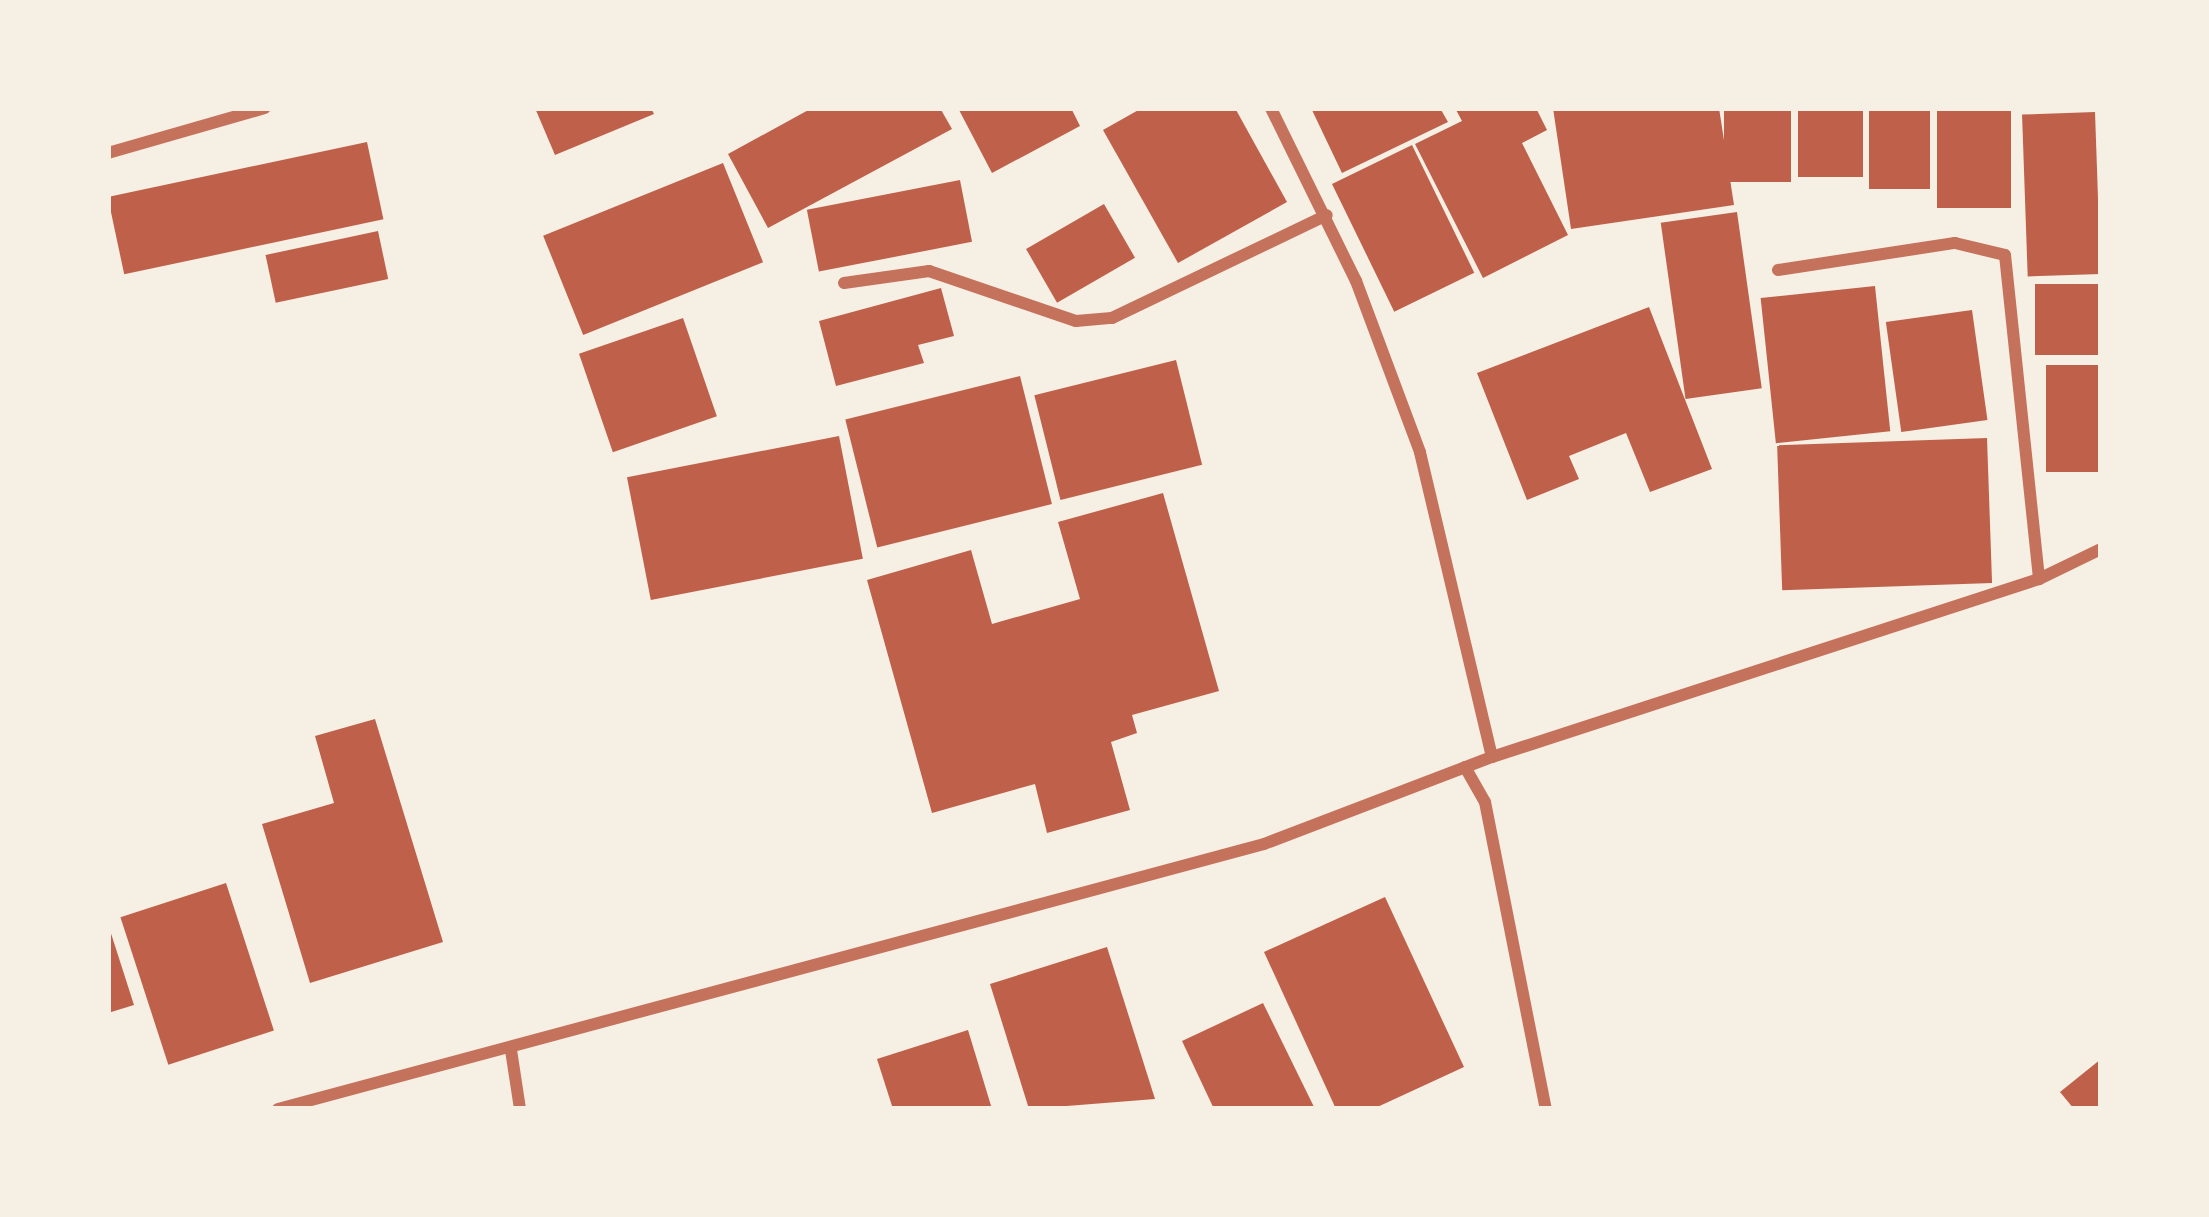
<!DOCTYPE html>
<style>
body{margin:0}
#map{position:relative;width:2209px;height:1217px;overflow:hidden;background:#f6efe4;font-family:"Playfair Display",serif}
div>[style]{position:absolute}
[style*='--x']{left:calc(var(--x)*1px);top:calc(var(--y)*1px);width:calc(var(--w)*1px);rotate:calc(var(--a)*1deg)}
.building>*{inset:0;background:#bf614a;transform-origin:0 0}
.minor>*{height:12px;margin:-6px;padding:0 6px;transform-origin:6px;border-radius:6px;background:#c5725c}
span{translate:-50% -50%;white-space:nowrap;text-align:center;line-height:1.15;-webkit-text-stroke:12px #f6efe4;paint-order:stroke}
.frame{position:absolute;inset:0;border:111px solid #f6efe4;pointer-events:none}
</style>
<div id="map">
<div class="building">
<i style="clip-path:polygon(535px 108px,651px 108px,654px 114px,555px 155px)"></i>
<i style="clip-path:polygon(812px 108px,940px 108px,952px 129px,768px 228px,728px 154px)"></i>
<i style="clip-path:polygon(958px 108px,1071px 108px,1080px 126px,992px 173px)"></i>
<i style="clip-path:polygon(1142px 108px,1235px 108px,1287px 202px,1178px 263px,1103px 130px)"></i>
<i style="clip-path:polygon(1311px 108px,1440px 108px,1448px 122px,1342px 173px)"></i>
<i style="clip-path:polygon(1455px 108px,1536px 108px,1547px 130px,1522px 143px,1568px 235px,1483px 278px,1415px 144px,1462px 121px)"></i>
<i style="clip-path:polygon(1553px 108px,1719px 108px,1734px 205px,1571px 229px)"></i>
<i style="left:1724px;top:108px;width:67px;height:74px"></i>
<i style="left:1798px;top:108px;width:65px;height:69px"></i>
<i style="left:1869px;top:108px;width:61px;height:81px"></i>
<i style="left:1937px;top:108px;width:74px;height:100px"></i>
<i style="left:2095px;top:112px;width:162px;height:73px;rotate:88deg"></i>
<i style="left:367px;top:142px;width:79px;height:265px;rotate:78deg"></i>
<i style="left:1412px;top:145px;width:142px;height:89px;rotate:64deg"></i>
<i style="left:723px;top:163px;width:107px;height:194px;rotate:68deg"></i>
<i style="left:960px;top:180px;width:63px;height:156px;rotate:79deg"></i>
<i style="left:1104px;top:204px;width:62px;height:90px;rotate:60deg"></i>
<i style="left:1737px;top:212px;width:178px;height:77px;rotate:82deg"></i>
<i style="left:378px;top:231px;width:49px;height:115px;rotate:78deg"></i>
<i style="left:2101px;top:284px;width:71px;height:66px;rotate:90deg"></i>
<i style="left:1875px;top:286px;width:146px;height:115px;rotate:84deg"></i>
<i style="clip-path:polygon(941px 288px,954px 336px,918px 345px,924px 363px,836px 386px,819px 321px)"></i>
<i style="clip-path:polygon(1649px 307px,1712px 469px,1650px 492px,1626px 433px,1569px 456px,1579px 479px,1527px 500px,1477px 373px)"></i>
<i style="left:1972px;top:310px;width:111px;height:87px;rotate:82deg"></i>
<i style="left:683px;top:318px;width:104px;height:110px;rotate:71deg"></i>
<i style="left:1176px;top:360px;width:108px;height:146px;rotate:76deg"></i>
<i style="left:2101px;top:365px;width:107px;height:55px;rotate:90deg"></i>
<i style="left:1020px;top:376px;width:132px;height:180px;rotate:76deg"></i>
<i style="left:839px;top:436px;width:125px;height:216px;rotate:79deg"></i>
<i style="left:1987px;top:438px;width:145px;height:210px;rotate:88deg"></i>
<i style="clip-path:polygon(1163px 493px,1219px 691px,1132px 715px,1137px 733px,1111px 742px,1130px 810px,1047px 833px,1035px 784px,932px 813px,867px 580px,971px 550px,992px 624px,1080px 599px,1058px 522px)"></i>
<i style="clip-path:polygon(375px 719px,443px 942px,310px 983px,262px 824px,334px 803px,315px 736px)"></i>
<i style="left:226px;top:883px;width:155px;height:111px;rotate:72deg"></i>
<i style="clip-path:polygon(1385px 897px,1464px 1067px,1373px 1109px,1336px 1109px,1264px 952px)"></i>
<i style="clip-path:polygon(108px 924px,134px 1005px,108px 1013px)"></i>
<i style="clip-path:polygon(1107px 947px,1155px 1099px,1029px 1109px,990px 984px)"></i>
<i style="clip-path:polygon(1263px 1003px,1315px 1109px,1214px 1109px,1182px 1041px)"></i>
<i style="clip-path:polygon(968px 1030px,992px 1109px,893px 1109px,877px 1059px)"></i>
<i style="clip-path:polygon(2101px 1059px,2101px 1109px,2074px 1109px,2060px 1092px)"></i>
</div>
<div class="minor">
<i style="--x:108;--y:153;--w:163;--a:-16"></i>
<i style="--x:1778;--y:270;--w:179;--a:-8.7"></i>
<i style="--x:1955;--y:243;--w:51;--a:13.5"></i>
<i style="--x:2005;--y:255;--w:326;--a:84"></i>
<i style="--x:844;--y:283;--w:86;--a:-8"></i>
<i style="--x:929;--y:271;--w:155;--a:18.8"></i>
<i style="--x:1076;--y:321;--w:36;--a:-5"></i>
<i style="--x:1112;--y:318;--w:238;--a:-25.6"></i>
<i style="--x:1492;--y:757;--w:575;--a:-18.03"></i>
<i style="--x:2039;--y:579;--w:69;--a:-25.8"></i>
<i style="--x:1465;--y:767;--w:40;--a:60.3"></i>
<i style="--x:1485;--y:802;--w:313;--a:78.8"></i>
<i style="--x:511;--y:1050;--w:60;--a:81.3"></i>
<i style="--x:278;--y:1109;--w:1021;--a:-15.04"></i>
<i style="--x:1264;--y:844;--w:244;--a:-20.9"></i>
<i style="--x:1492;--y:757;--w:313;--a:-103.3"></i>
<i style="--x:1420;--y:452;--w:183;--a:-110.5"></i>
<i style="--x:1356;--y:281;--w:193;--a:-116.2"></i>
</div>
<div class="frame"></div>
</div>
